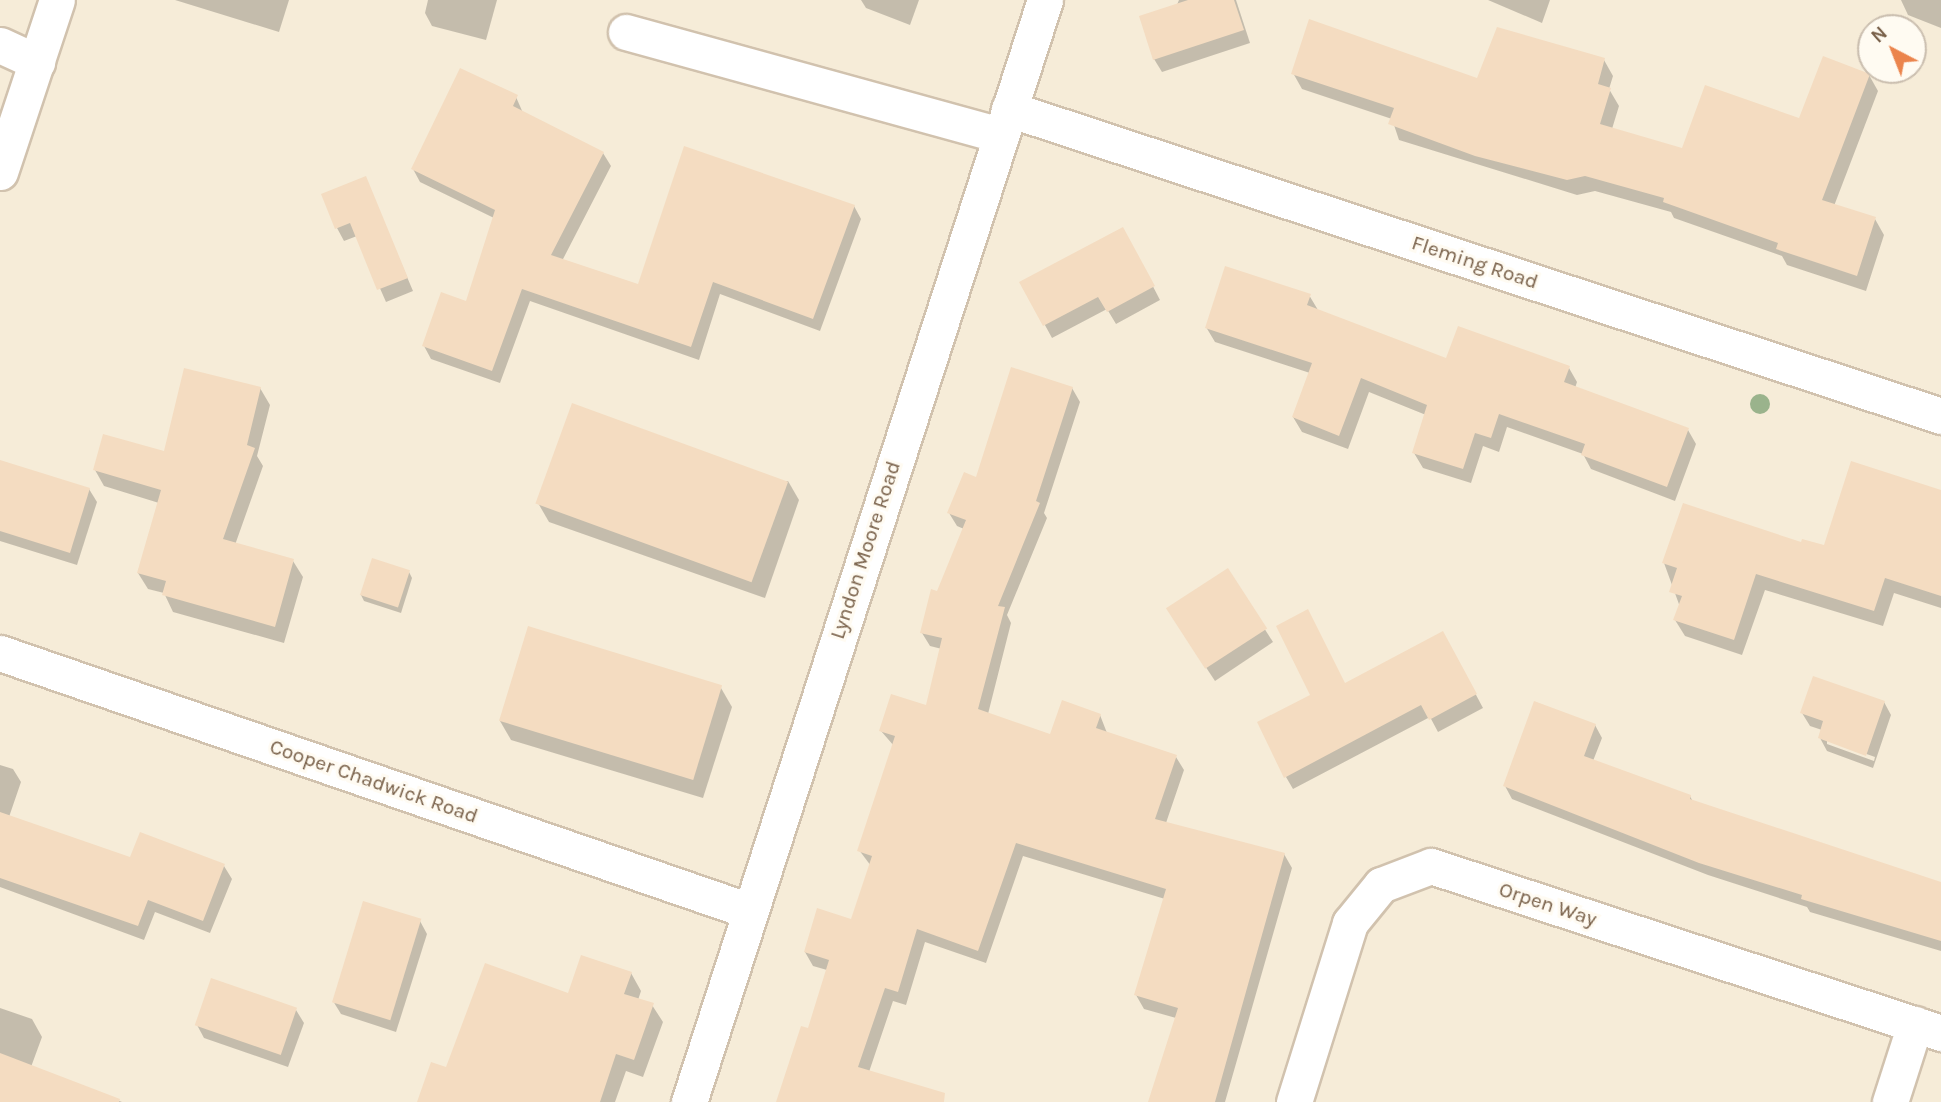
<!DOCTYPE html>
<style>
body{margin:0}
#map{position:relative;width:1941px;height:1102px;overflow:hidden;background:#fdf8ea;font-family:Karla,sans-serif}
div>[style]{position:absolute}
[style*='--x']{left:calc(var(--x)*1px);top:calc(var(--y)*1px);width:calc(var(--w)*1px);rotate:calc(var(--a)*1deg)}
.residential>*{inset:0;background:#f6ecd8}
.shadow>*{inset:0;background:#0003}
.building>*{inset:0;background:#f4dcc1;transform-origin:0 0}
.roads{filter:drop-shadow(2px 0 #d1c2ae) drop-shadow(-2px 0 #d1c2ae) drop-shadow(0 2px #d1c2ae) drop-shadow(0 -2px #d1c2ae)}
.minor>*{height:35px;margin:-17.5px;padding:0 17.5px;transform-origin:17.5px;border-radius:17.5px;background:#fff}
.trees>*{width:20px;height:20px;margin:-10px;border-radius:50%;background:#9ab38c}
span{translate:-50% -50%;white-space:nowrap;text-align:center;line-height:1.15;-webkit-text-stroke:6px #fffbf2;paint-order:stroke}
.street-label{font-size:21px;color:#7a624b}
.north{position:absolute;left:1857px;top:14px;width:70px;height:70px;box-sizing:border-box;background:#fffbf2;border:2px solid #cabeaf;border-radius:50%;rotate:318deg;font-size:19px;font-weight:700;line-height:28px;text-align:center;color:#7a624b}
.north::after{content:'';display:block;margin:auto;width:24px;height:32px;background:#eb844c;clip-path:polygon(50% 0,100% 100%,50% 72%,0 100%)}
</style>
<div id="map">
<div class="residential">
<div style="clip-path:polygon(evenodd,0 0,1941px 0,1941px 1102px,0 1102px,0 0,1871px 28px,1913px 28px,1913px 70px,1871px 70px,1871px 28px)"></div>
</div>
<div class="shadow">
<div style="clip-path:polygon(175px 0,289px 0,279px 32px)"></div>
<div style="clip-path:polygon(428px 0,497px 0,486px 40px,432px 26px,425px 13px)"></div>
<div style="clip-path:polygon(861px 0,919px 0,910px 25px,866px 8px)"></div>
<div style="clip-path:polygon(1179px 0,1236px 0,1250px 43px,1162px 72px,1154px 59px)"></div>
<div style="clip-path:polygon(1488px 0,1550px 0,1542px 23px)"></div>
<div style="clip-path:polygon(1901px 0,1941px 0,1941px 28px,1908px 15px)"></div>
<div style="clip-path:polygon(1604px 60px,1613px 76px,1609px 89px,1619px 106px,1612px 129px,1683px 150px,1800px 120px,1869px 75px,1878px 91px,1834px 206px,1875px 219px,1884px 235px,1866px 291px,1787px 265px,1782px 256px,1674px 218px,1671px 212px,1595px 191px,1577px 195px,1399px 140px,1392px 119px,1302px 89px,1293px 73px,1478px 81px)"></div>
<div style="clip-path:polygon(516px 97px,523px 113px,603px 153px,611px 166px,562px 261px,639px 286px,854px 206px,861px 219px,820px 331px,720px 294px,699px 360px,530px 301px,500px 383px,431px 359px,424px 346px,467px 303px,494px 218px,420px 182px,413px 169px)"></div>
<div style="clip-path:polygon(365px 178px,413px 291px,386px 302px,357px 236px,344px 241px,337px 228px)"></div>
<div style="clip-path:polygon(1130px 242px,1160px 300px,1116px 324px,1107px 309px,1052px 338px,1022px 283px)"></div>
<div style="clip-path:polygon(1309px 295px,1318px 310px,1447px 360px,1569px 368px,1577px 382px,1575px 388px,1688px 430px,1696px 444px,1675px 501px,1591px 469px,1583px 454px,1507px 427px,1499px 452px,1483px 446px,1471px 483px,1423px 468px,1414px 453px,1426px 415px,1369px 392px,1348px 449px,1302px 432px,1293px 417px,1310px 373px,1215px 342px,1206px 327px)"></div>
<div style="clip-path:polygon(260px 388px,270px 405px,257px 456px,263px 466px,235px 545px,293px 561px,303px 577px,284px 643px,173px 612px,164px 593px,148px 589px,138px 573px,159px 503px,104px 486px,95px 470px,165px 454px)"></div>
<div style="clip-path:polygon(1072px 388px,1080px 402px,1044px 513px,1047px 518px,1007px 615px,1011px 623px,988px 714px,1051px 737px,1100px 715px,1107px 733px,1176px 757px,1184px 770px,1166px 823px,1284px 854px,1292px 868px,1225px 1102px,1150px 1102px,1176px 1018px,1144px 1009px,1136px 995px,1165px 899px,1023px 856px,986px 963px,925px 942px,906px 1005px,893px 1001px,869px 1072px,942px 1102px,778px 1102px,809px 1030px,827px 970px,813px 966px,805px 952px,852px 921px,871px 866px,859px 850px,894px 746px,881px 731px,927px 707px,942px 649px,930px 646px,922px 633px,964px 529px,957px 526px,949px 513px,977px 479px)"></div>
<div style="clip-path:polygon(0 462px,89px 489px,97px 502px,77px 565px,0 541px)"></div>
<div style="clip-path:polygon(788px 481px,799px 500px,765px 598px,549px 522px,538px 503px)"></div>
<div style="clip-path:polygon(1941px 516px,1941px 608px,1894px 593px,1883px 626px,1765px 590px,1742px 655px,1685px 636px,1675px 620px,1680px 607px,1664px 563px,1802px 545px,1825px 547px)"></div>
<div style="clip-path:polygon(1227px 570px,1273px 642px,1215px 681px,1176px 622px)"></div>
<div style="clip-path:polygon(409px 572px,412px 578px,401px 613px,364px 601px,361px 595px)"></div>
<div style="clip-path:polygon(1450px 646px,1483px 708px,1438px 732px,1430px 717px,1293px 789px,1286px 777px,1312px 696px)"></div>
<div style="clip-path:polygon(721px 688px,732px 707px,703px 798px,511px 740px,500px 721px)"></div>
<div style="clip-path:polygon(evenodd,1884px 702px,1891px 715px,1873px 768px,1827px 751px,1820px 738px,1822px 730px,1810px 726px,1802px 713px,1884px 702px,1827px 740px,1875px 757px,1874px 761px,1827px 744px,1827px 740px)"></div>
<div style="clip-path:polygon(1595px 725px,1602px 738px,1593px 761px,1690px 796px,1693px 802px,1941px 884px,1941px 951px,1810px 912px,1807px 907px,1708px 875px,1512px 799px,1505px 786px)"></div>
<div style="clip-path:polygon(0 765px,13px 769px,21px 782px,9px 817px,131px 859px,224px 866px,232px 879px,210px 933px,155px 912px,144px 940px,0 887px)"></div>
<div style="clip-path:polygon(420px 921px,427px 934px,396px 1032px,341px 1014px,333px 1001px)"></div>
<div style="clip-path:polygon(631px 973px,641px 991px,638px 1000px,652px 1005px,663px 1022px,643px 1077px,626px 1071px,615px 1102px,419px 1102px,447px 1070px,569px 996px)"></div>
<div style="clip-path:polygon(0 1008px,32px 1019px,42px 1037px,31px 1067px,122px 1102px,0 1102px)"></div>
<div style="clip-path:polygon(296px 1010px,304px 1023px,288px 1067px,204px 1038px,197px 1025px)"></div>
</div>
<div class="building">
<div style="clip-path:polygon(1188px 0,1234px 0,1244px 30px,1153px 60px,1139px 16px)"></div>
<div style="clip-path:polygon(1309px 19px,1477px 78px,1497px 27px,1605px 58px,1598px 84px,1611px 88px,1600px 124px,1682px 148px,1705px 85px,1799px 118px,1823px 56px,1870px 74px,1822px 200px,1876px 217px,1857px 276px,1776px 249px,1778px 243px,1663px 202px,1664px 198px,1585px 176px,1567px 180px,1475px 156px,1388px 124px,1394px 108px,1291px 74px)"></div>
<div style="clip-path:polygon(460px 68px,518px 95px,513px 106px,604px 152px,551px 255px,638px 284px,684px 146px,855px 205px,813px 319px,713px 282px,691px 347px,522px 289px,492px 371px,422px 346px,441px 292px,466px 301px,495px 210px,411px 169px)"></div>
<div style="clip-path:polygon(366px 176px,408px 278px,377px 290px,350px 223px,335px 229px,321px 194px)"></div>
<div style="clip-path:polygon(1123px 227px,1155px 286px,1107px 312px,1098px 297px,1043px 326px,1019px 282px)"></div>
<div style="clip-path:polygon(1225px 266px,1311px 294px,1307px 305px,1446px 358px,1458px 326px,1570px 366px,1564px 382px,1689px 428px,1667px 487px,1581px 455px,1585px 444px,1499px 414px,1491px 438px,1475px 433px,1463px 469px,1412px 453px,1427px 405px,1361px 378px,1339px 436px,1292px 417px,1312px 363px,1205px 328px)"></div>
<div style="clip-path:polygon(1011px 367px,1073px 387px,1036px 501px,1040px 503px,998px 606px,1005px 607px,978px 709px,1050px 734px,1062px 700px,1101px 714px,1096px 728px,1177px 755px,1155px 819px,1285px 853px,1215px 1102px,1148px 1102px,1178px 1008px,1134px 995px,1166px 889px,1016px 843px,978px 951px,917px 929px,898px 992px,885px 988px,858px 1067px,945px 1093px,944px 1102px,776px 1102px,801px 1026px,808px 1028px,829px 960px,804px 952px,817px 908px,851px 919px,872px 856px,857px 851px,895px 736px,879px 731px,891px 694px,926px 705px,942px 638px,920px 633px,931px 589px,937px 591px,966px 520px,947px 513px,964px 472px,976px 477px)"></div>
<div style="clip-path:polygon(184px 368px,261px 387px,247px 445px,255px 448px,223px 539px,294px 559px,275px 627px,162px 595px,166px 581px,137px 573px,161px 490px,93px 470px,103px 434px,164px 451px)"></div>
<div style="left:572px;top:403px;width:230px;height:107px;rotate:20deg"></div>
<div style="clip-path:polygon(0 460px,90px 488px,70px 553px,0 531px)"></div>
<div style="clip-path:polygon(1851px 461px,1941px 490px,1941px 596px,1885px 578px,1874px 611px,1756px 574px,1734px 640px,1673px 620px,1682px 596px,1669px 592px,1677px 568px,1662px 563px,1683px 503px,1801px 542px,1802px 539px,1824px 545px)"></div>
<div style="left:372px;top:558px;width:40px;height:39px;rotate:18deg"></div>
<div style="left:1228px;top:568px;width:72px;height:74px;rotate:57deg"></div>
<div style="clip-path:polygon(1308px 609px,1345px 683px,1443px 631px,1477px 694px,1429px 720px,1421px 705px,1284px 778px,1257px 722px,1310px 695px,1276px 626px)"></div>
<div style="left:528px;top:626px;width:203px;height:99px;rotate:17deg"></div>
<div style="clip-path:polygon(1813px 676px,1885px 701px,1866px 756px,1818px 738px,1823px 721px,1800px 713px)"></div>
<div style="clip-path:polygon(1534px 701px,1596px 724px,1584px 756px,1691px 795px,1690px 799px,1941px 882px,1941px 941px,1801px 899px,1802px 895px,1699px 863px,1503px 786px)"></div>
<div style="clip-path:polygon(0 812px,130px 857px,140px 832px,225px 864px,203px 921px,148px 900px,138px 926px,0 878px)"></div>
<div style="left:363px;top:901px;width:61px;height:106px;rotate:17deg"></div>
<div style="clip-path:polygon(581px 955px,632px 972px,624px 994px,654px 1003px,634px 1060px,616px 1054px,600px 1102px,417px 1102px,431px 1062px,446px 1067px,485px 963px,568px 993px)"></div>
<div style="left:211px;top:978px;width:91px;height:50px;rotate:19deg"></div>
<div style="clip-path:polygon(0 1053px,120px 1099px,119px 1102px,0 1102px)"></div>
</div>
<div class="roads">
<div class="minor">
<div style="--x:626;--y:32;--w:389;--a:15.4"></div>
<div style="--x:0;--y:45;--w:41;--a:24.7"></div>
<div style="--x:1009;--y:109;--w:981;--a:18.23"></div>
<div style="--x:0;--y:172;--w:181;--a:-71.7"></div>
<div style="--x:0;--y:653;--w:790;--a:18.99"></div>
<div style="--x:689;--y:1102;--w:1158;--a:-72.1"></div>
<div style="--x:1294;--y:1102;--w:188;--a:-72.6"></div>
<div style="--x:1350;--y:923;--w:49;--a:-50.8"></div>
<div style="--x:1381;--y:885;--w:53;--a:-20.8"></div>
<div style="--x:1431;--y:866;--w:537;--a:18.13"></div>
<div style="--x:1890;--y:1102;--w:82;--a:-72.2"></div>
</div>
</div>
<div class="trees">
<div style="left:1760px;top:404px"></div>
</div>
<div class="street-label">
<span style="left:1475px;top:262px;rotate:18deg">Fleming Road</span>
<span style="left:865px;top:550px;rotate:-72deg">Lyndon Moore Road</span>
<span style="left:374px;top:781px;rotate:19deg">Cooper Chadwick Road</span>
<span style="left:1548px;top:904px;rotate:18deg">Orpen Way</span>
</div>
<div class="north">N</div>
</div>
